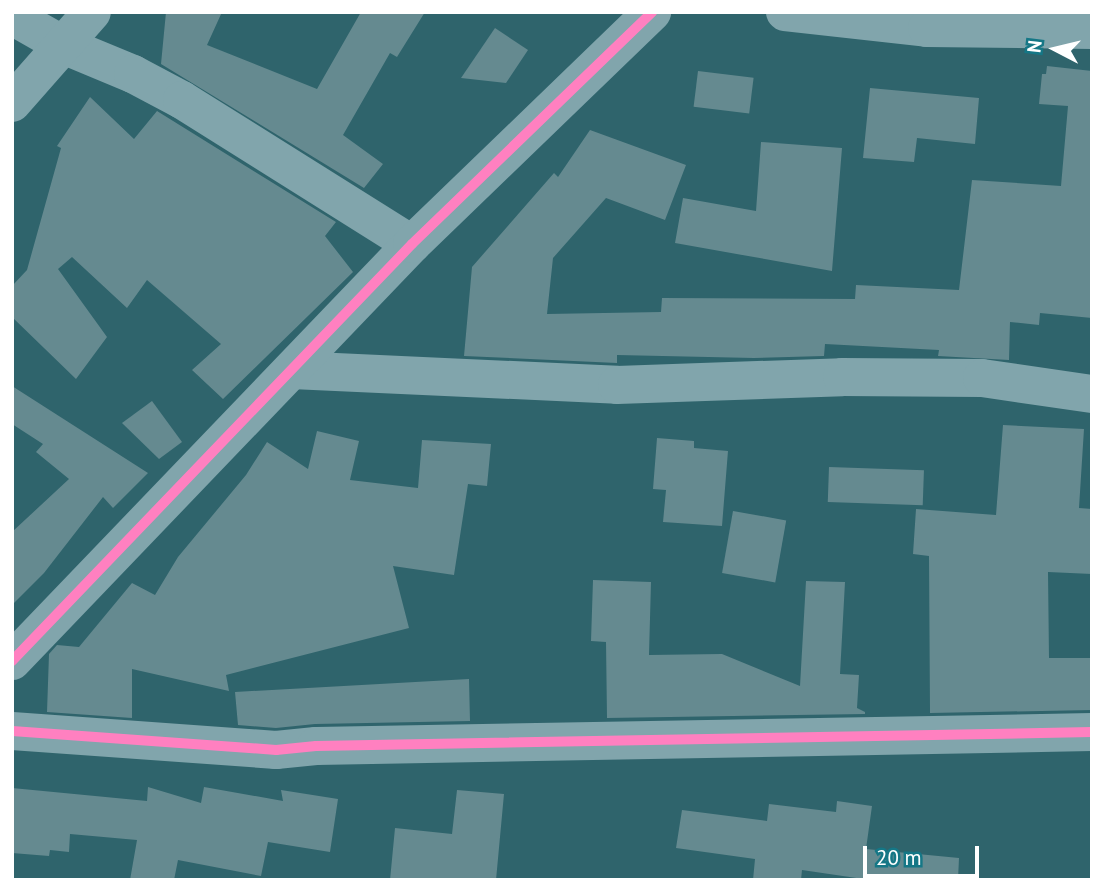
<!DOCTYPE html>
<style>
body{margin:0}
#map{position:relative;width:1104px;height:892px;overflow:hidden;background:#2f646c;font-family:"PT Sans",sans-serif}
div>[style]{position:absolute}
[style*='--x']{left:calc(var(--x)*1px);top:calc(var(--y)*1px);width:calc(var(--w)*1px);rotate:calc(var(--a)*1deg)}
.building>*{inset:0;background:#658a90;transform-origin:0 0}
.minor>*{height:38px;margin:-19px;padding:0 19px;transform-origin:19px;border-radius:19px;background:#81a5ac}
.cycleway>*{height:10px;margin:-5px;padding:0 5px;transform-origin:5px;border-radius:5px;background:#ff80c0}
span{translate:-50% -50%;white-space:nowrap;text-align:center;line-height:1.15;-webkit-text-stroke:7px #157786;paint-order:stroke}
.frame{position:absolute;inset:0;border:14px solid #fff;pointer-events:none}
.north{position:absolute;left:1020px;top:14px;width:70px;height:70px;-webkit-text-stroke:5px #157786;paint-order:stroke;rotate:277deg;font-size:19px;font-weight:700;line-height:28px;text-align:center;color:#fff}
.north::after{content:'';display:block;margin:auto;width:24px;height:32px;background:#fff;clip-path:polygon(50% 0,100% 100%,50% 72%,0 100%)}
.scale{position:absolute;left:863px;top:846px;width:116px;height:32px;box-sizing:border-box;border:4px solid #fff;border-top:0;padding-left:9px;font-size:21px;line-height:24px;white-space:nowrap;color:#fff;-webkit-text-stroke:5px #157786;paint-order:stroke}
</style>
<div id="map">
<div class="building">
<div style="clip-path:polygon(166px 12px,222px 12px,207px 45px,317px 89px,361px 12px,425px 12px,397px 57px,390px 53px,343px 135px,383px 164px,364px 188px,161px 64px)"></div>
<div style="clip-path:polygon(495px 28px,528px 50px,506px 83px,461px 78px)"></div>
<div style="clip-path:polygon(1047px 66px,1092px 71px,1092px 318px,1040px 313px,1039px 325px,1010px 322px,1009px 360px,938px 356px,939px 350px,825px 344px,824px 356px,754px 358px,617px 355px,617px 363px,464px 356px,472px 267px,554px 173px,558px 177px,590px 130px,686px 165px,665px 220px,606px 198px,553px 258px,547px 314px,661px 312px,662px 298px,855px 299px,856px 285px,959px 290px,972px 180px,1061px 186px,1068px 106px,1039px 104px,1042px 74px,1046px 74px)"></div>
<div style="left:698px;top:71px;width:56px;height:36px;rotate:7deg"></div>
<div style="clip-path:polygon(870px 88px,979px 98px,975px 144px,917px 138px,914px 162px,863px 158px)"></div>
<div style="clip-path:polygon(90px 97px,134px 139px,157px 111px,336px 222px,325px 236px,353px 272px,223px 399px,192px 370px,221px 344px,147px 280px,127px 308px,72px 257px,58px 269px,107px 337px,76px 379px,12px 317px,12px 286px,27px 270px,61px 148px,57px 146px)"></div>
<div style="clip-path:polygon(761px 142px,842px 148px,832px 271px,675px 243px,683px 198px,756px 211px)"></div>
<div style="clip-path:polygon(12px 386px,148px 473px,113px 508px,103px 497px,44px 573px,12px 605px,12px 532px,69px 479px,36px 452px,43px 444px,12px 424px)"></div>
<div style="clip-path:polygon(152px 401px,182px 442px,159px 459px,122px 423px)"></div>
<div style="clip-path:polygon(1003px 425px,1084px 429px,1079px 508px,1092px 509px,1092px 574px,1048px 572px,1049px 658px,1092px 658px,1092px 710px,930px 713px,929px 556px,913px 554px,916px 509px,996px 515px)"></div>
<div style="clip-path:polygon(317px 431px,359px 441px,350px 480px,418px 488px,422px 440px,491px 444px,487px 486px,468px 484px,454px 575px,393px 566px,409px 628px,226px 675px,229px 691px,132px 669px,132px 718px,47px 712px,49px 654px,57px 645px,79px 647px,132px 583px,155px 595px,178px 557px,246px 475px,267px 442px,308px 469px)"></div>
<div style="clip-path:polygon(657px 438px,694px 441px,694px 448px,728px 451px,722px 526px,663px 522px,666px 490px,653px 489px)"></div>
<div style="left:829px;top:467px;width:95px;height:35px;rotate:2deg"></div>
<div style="left:733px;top:511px;width:54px;height:63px;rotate:10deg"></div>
<div style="clip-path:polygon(593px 580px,651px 582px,649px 655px,722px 654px,800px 686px,806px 581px,845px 582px,840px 674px,859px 675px,857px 708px,865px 712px,865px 714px,607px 718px,606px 642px,591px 641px)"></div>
<div style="clip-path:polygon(469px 679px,470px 721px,315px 724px,276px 728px,238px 725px,235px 692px)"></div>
<div style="clip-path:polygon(148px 787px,201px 803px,204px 787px,283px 801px,281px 790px,338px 799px,330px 852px,268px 842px,261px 876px,178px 860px,174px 880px,130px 880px,137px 840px,70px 834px,69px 852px,50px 850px,49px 856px,12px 853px,12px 788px,147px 801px)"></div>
<div style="clip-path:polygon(457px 790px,504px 794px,496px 880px,390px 880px,395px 828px,452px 834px)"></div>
<div style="clip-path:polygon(837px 801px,872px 806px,866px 849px,959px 858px,958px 880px,870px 880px,802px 870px,801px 880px,753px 880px,755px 859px,676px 848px,682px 810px,767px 821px,769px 804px,836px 812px)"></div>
</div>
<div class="minor">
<div style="--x:785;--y:12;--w:143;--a:6.4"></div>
<div style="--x:927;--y:28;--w:165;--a:0.7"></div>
<div style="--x:12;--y:16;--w:59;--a:29.6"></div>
<div style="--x:63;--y:45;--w:76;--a:22.5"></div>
<div style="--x:133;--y:74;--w:55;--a:28"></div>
<div style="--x:182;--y:100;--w:271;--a:32.1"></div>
<div style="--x:12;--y:103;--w:121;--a:-48.7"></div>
<div style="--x:292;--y:370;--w:325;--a:2.6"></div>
<div style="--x:617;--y:385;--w:225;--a:-2"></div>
<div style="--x:842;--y:377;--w:140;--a:0.4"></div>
<div style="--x:982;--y:378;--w:111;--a:8.3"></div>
<div style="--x:12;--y:661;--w:578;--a:-46.19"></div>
<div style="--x:412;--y:244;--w:334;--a:-44"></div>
<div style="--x:12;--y:731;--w:265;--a:4.1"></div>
<div style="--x:276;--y:750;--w:40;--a:-5.7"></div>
<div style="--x:316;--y:746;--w:776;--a:-1.03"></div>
</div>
<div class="cycleway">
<div style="--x:12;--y:661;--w:578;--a:-46.19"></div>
<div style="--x:412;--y:244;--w:334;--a:-44"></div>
<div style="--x:12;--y:731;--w:265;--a:4.1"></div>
<div style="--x:276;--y:750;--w:40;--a:-5.7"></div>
<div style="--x:316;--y:746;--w:776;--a:-1.03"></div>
</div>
<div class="frame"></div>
<div class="north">N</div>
<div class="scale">20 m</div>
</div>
